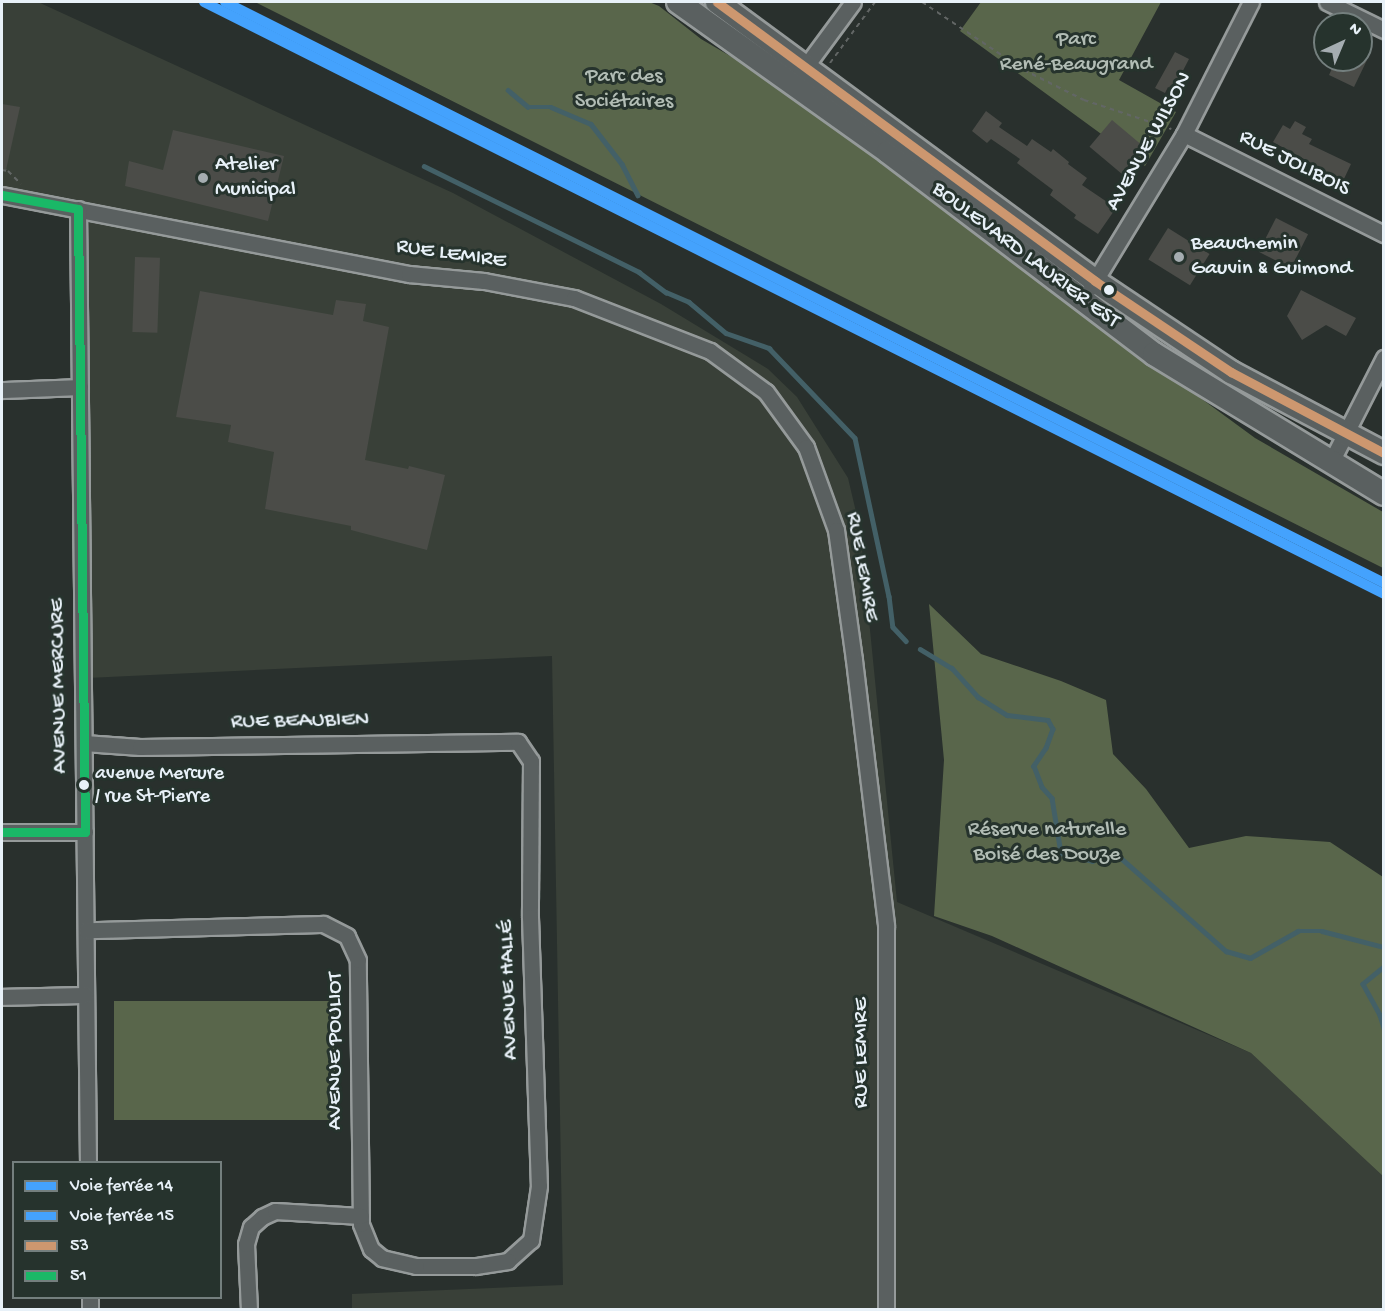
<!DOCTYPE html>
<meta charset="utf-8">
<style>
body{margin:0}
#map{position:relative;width:1385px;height:1311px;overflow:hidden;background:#29302d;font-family:"Gochi Hand",sans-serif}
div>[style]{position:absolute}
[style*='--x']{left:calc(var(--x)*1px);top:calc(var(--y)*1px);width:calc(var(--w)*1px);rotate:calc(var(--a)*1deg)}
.built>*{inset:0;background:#394038}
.green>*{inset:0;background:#59664b;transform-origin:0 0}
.stream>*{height:4.5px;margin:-2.25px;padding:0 2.25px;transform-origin:2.25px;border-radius:2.25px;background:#436067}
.building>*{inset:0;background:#4b4c48;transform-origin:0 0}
.path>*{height:2px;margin-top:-1px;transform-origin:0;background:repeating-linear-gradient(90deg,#626665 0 4.5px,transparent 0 9px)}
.roads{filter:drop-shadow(2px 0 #959a9a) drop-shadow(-2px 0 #959a9a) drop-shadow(0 2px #959a9a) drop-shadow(0 -2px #959a9a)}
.minor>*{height:15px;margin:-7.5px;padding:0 7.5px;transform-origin:7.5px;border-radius:7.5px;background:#5a6060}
.primary>*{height:22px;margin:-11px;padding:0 11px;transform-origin:11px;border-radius:11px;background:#5a6060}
.bus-1>*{height:9px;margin:-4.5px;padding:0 4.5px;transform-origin:4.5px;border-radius:4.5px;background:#cd976f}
.bus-2>*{height:9px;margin:-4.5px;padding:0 4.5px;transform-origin:4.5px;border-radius:4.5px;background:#1ab867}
.rail-1>*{height:10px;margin:-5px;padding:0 5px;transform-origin:5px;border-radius:5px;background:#44a2fd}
.rail-2>*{height:10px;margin:-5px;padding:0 5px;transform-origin:5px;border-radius:5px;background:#44a2fd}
.dots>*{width:16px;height:16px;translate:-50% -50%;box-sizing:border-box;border:3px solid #26332d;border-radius:50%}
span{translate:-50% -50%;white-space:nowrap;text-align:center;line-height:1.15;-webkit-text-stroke:6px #26332d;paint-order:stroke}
.bus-label{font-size:20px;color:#e8f1f8}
.left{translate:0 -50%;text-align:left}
.park-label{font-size:22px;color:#b2bdb5}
.street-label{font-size:22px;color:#e8f1f8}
.poi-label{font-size:22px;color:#e8f1f8}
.frame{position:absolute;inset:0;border:3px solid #e8f1f8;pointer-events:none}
.legend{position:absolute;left:12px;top:1161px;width:210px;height:138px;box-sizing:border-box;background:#26332d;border:2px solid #747f7e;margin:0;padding:8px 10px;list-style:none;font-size:18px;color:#e8f1f8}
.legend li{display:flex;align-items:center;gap:12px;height:30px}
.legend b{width:30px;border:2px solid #747f7e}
.north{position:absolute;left:1313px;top:12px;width:60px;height:60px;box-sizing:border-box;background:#26332d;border:2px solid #747f7e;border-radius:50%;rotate:44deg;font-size:16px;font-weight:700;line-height:24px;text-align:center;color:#e8f1f8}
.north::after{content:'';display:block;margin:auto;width:21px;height:27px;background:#a5adb1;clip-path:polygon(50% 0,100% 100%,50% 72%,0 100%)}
</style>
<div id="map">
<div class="built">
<div style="clip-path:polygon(2px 2px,38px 2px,453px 193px,661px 304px,768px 369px,797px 397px,848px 478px,860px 529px,897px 902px,1251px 1053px,1383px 1173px,1383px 1309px,352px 1309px,352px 1294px,563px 1285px,552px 656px,87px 678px,82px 215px,2px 199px)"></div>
</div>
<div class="green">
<div style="clip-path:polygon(255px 2px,649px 2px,659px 6px,701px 39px,797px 95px,944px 203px,974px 232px,1255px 438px,1383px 512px,1383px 568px)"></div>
<div style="clip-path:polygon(981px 2px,1161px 2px,1119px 80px,1176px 112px,1145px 166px,960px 31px)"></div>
<div style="clip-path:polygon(929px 604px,981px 654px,1061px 681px,1106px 700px,1113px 754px,1146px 789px,1189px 848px,1246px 836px,1330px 842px,1383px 877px,1383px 1176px,1251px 1053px,992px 936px,934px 916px,944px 760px)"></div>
<div style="left:335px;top:1001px;width:119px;height:221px;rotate:90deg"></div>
</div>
<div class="stream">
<div style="--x:508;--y:90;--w:26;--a:40"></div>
<div style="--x:528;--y:107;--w:23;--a:0"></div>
<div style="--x:551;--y:107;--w:43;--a:23"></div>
<div style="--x:591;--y:124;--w:51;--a:52.2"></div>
<div style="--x:622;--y:164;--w:35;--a:63"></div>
<div style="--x:424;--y:166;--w:240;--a:26.2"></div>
<div style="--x:639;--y:272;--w:34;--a:37"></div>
<div style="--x:666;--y:292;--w:25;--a:23"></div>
<div style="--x:689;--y:302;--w:48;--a:40"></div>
<div style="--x:726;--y:333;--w:46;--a:19.2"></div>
<div style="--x:769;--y:348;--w:124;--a:46.3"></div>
<div style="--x:855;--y:438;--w:162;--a:77.9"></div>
<div style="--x:889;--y:596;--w:31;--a:83"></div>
<div style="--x:893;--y:627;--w:19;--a:47"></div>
<div style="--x:920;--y:649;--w:37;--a:31"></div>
<div style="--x:952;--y:668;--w:39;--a:48"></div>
<div style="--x:978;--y:697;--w:34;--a:32"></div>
<div style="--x:1007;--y:715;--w:41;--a:7"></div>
<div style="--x:1048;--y:720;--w:10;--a:61"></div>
<div style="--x:1053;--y:729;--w:20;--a:110"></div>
<div style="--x:1046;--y:748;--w:22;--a:124"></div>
<div style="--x:1034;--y:766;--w:22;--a:69"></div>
<div style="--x:1042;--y:787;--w:15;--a:48"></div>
<div style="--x:1052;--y:798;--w:56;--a:80.7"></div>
<div style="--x:1061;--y:853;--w:32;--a:14"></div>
<div style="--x:1092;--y:861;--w:23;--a:-25"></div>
<div style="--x:1113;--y:851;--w:151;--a:41.5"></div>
<div style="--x:1226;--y:951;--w:25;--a:16"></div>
<div style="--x:1250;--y:958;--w:55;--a:-29.4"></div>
<div style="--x:1298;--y:931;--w:24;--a:0"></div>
<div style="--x:1322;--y:931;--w:64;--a:14.5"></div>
<div style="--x:1384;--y:967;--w:27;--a:141"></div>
<div style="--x:1363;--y:984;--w:35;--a:61"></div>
<div style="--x:1380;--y:1015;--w:14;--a:73"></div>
</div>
<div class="building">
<div style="clip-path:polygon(1175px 52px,1189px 59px,1173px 90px,1168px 87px,1165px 93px,1155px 88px)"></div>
<div style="clip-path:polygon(1336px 60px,1367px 60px,1354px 87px,1329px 75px)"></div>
<div style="clip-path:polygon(2px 104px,20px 107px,6px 170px,2px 169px)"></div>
<div style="clip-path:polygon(986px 111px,1002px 123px,999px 127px,1027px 146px,1032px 139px,1051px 152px,1053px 149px,1069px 162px,1068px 164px,1087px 178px,1082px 185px,1116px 208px,1098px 234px,1074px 218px,1076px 215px,1050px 195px,1053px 190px,1017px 163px,1020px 159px,991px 139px,987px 143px,972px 131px)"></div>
<div style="left:1112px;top:120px;width:42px;height:35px;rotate:40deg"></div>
<div style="clip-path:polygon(1295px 121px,1306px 127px,1302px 134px,1312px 139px,1309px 144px,1351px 164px,1343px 181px,1313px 168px,1315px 165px,1273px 142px,1283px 125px,1290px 129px)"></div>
<div style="clip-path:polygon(173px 130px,284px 156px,268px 221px,125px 186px,129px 161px,163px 170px)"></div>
<div style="left:1276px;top:218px;width:36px;height:38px;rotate:27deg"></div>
<div style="left:1168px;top:228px;width:49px;height:37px;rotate:32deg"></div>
<div style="left:135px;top:257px;width:25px;height:75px;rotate:2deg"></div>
<div style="clip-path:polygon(1301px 290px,1356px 318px,1346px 336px,1326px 325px,1302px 340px,1287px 316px)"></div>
<div style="clip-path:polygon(200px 291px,333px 315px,336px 300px,366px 304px,363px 321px,389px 327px,365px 460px,408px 469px,409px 466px,445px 475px,427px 550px,351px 530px,351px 526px,265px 509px,274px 452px,228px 442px,231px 425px,176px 417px)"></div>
</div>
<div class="path">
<div style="--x:922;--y:2;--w:123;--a:33.7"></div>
<div style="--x:1024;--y:70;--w:67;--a:26.6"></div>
<div style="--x:1084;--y:100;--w:92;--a:18.4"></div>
<div style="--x:830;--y:63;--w:76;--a:-53.6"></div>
<div style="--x:2;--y:170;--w:6;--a:9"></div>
<div style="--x:8;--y:171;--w:18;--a:45"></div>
</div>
<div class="roads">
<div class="minor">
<div style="--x:1327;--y:2;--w:64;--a:26.2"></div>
<div style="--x:800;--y:74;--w:89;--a:-53.6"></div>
<div style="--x:1184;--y:134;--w:224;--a:26.6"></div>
<div style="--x:2;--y:195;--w:415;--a:11"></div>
<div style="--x:409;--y:274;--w:75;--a:5.3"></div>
<div style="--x:484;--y:281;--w:92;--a:10.7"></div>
<div style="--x:574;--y:298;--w:146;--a:21.3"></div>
<div style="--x:710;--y:351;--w:69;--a:36.2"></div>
<div style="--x:766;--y:392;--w:68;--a:54"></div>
<div style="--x:806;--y:447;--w:88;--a:70.1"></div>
<div style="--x:836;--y:530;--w:131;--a:82.1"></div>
<div style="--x:854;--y:660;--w:267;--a:83.1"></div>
<div style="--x:886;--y:925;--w:385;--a:90"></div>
<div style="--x:78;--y:209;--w:953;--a:89.4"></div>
<div style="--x:1091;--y:287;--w:179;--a:-58.7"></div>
<div style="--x:1184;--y:134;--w:148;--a:-63.1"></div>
<div style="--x:2;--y:390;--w:78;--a:-2.2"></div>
<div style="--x:1331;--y:462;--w:117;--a:-63"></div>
<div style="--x:84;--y:743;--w:56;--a:4.1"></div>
<div style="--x:140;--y:747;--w:378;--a:-0.8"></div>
<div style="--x:518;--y:742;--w:23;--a:56"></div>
<div style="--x:531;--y:761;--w:156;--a:90.4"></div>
<div style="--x:530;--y:917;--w:269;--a:88.1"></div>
<div style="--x:539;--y:1186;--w:55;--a:98.4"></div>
<div style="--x:531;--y:1240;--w:31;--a:138"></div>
<div style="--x:508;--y:1261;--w:33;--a:171"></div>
<div style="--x:475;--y:1266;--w:59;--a:180"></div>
<div style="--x:416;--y:1266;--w:35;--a:-167"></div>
<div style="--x:382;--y:1258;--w:14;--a:-141"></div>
<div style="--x:371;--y:1249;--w:27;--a:-112"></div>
<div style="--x:361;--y:1224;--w:264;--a:-90.7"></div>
<div style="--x:358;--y:960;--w:26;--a:-115"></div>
<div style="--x:347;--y:936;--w:27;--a:-153"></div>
<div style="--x:323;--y:924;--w:237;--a:178.5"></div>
<div style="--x:2;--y:832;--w:83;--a:0"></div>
<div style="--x:2;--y:997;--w:84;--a:-1.4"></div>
<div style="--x:90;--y:1298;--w:12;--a:90"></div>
<div style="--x:249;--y:1310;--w:66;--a:-92.6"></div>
<div style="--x:246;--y:1244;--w:18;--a:-74"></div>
<div style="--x:251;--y:1227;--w:15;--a:-42"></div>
<div style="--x:262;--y:1217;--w:14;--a:-25"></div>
<div style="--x:275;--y:1211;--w:86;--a:3.3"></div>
</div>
<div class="primary">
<div style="--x:678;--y:2;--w:258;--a:35.5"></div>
<div style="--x:888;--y:152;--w:334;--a:37.2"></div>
<div style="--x:1154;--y:354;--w:269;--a:31.3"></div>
<div style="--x:717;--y:2;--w:470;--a:36.4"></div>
<div style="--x:1095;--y:281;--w:164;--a:33.8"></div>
<div style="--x:1231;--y:372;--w:173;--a:27.9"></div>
</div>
</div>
<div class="bus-1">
<div style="--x:717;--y:2;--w:470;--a:36.4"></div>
<div style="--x:1095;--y:281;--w:164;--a:33.8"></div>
<div style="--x:1231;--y:372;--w:173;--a:27.9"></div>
</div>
<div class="bus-2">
<div style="--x:2;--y:195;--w:77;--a:10.4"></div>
<div style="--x:78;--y:209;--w:623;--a:89.36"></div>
<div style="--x:85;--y:832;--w:83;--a:180"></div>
</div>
<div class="rail-1">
<div style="--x:204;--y:2;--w:1320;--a:26.64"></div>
</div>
<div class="rail-2">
<div style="--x:225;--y:2;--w:1296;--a:26.62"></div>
</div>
<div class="dots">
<div style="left:203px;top:178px;background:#a5adb1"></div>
<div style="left:1179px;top:257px;background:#a5adb1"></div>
<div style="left:1109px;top:290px;background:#e8f1f8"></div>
<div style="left:84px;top:785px;background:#e8f1f8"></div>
</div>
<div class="bus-label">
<span class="left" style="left:95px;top:786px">avenue Mercure<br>/ rue St-Pierre</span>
</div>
<div class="park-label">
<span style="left:1076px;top:53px">Parc<br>René-Beaugrand</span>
<span style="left:624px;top:90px">Parc des<br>Sociétaires</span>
<span style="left:1047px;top:843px">Réserve naturelle<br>Boisé des Douze</span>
</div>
<div class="street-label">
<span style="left:1150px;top:142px;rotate:-61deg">AVENUE WILSON</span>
<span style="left:1294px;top:164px;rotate:27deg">RUE JOLIBOIS</span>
<span style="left:451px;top:255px;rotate:8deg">RUE LEMIRE</span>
<span style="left:1025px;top:256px;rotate:37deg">BOULEVARD LAURIER EST</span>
<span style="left:861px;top:567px;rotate:80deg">RUE LEMIRE</span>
<span style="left:60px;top:686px;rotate:-91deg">AVENUE MERCURE</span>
<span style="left:300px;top:722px;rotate:-1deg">RUE BEAUBIEN</span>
<span style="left:510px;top:990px;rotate:-92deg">AVENUE HALLÉ</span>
<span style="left:337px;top:1051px;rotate:-90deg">AVENUE POULIOT</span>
<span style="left:863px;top:1053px;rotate:-90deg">RUE LEMIRE</span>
</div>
<div class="poi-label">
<span class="left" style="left:215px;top:178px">Atelier<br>Municipal</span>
<span class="left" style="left:1191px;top:257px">Beauchemin<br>Gauvin &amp; Guimond</span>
</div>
<div class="frame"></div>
<ul class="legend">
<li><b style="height:8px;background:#44a2fd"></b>Voie ferrée 14</li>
<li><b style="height:8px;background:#44a2fd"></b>Voie ferrée 15</li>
<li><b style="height:8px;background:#cd976f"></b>53</li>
<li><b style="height:8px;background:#1ab867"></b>51</li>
</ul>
<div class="north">N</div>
</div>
